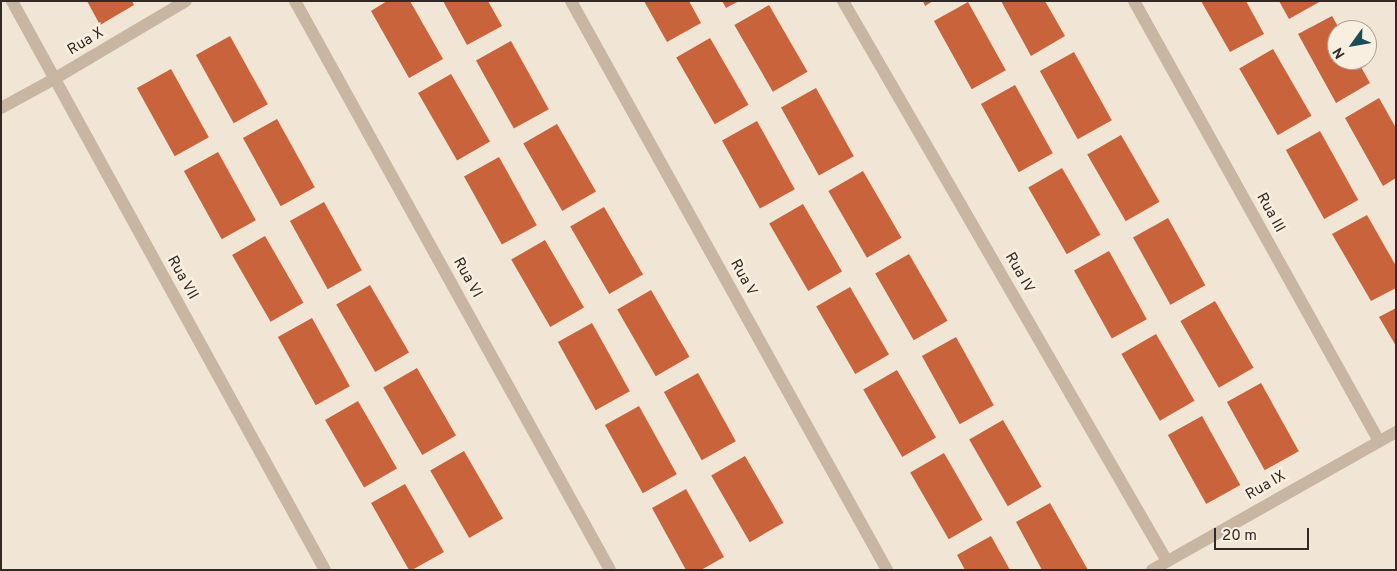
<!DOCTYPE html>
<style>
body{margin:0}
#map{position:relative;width:1397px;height:571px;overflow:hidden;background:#f1e5d5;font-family:Overpass,sans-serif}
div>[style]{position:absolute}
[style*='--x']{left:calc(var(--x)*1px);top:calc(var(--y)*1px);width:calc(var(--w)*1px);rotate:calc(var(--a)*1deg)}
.building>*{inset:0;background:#c8633c;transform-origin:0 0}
.street>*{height:12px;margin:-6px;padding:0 6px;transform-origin:6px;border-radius:6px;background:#c8b5a2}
span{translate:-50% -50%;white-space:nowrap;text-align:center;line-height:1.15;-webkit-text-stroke:5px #f9efe1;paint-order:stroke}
.street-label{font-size:15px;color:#332924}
.frame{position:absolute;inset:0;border:2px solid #332924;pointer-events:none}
.north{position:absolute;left:1327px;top:20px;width:50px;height:50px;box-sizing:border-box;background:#f9efe1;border:1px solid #aaa095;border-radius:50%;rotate:238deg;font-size:14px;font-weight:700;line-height:20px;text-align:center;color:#332924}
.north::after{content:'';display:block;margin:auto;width:18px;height:22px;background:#1a4e54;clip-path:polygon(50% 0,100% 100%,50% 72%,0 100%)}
.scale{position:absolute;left:1214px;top:528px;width:95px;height:22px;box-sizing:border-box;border:2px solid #332924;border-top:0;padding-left:6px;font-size:15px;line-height:18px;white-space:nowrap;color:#332924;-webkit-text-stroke:4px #f9efe1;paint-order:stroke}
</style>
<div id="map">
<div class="building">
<div style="clip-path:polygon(87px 1px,132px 1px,134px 5px,100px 25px)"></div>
<div style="clip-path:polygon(387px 1px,410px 1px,443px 59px,409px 78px,371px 11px)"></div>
<div style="clip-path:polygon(443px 1px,488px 1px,502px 26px,467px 45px)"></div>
<div style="clip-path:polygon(644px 1px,689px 1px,701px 23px,667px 42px)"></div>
<div style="clip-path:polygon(722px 1px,739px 1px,726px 8px)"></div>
<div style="clip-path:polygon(923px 1px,933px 1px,925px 6px)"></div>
<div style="clip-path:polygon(1001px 1px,1045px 1px,1065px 36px,1031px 56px)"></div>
<div style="clip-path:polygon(1201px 1px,1246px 1px,1264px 34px,1230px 52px)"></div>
<div style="clip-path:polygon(1279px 1px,1321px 1px,1289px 19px)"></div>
<div style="left:968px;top:2px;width:78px;height:39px;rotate:61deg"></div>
<div style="left:769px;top:5px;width:77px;height:40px;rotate:60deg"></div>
<div style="clip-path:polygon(1332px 16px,1340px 30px,1337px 30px,1337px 60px,1357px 60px,1370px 83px,1336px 103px,1298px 34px)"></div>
<div style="left:230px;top:36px;width:78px;height:39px;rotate:61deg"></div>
<div style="left:710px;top:38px;width:77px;height:39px;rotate:60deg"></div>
<div style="left:511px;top:41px;width:78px;height:40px;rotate:61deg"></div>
<div style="left:1273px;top:49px;width:77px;height:39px;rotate:60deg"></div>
<div style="left:1074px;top:52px;width:78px;height:39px;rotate:61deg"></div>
<div style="left:171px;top:69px;width:78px;height:39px;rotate:61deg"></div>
<div style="left:451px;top:74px;width:78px;height:38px;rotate:60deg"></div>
<div style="left:1015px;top:85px;width:78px;height:39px;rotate:61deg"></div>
<div style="left:816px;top:88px;width:78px;height:40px;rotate:61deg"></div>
<div style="clip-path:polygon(1379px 98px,1396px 128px,1396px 178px,1383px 186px,1345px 118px)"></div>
<div style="left:277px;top:119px;width:78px;height:39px;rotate:61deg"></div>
<div style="left:757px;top:121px;width:78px;height:40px;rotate:61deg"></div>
<div style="left:557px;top:124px;width:78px;height:39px;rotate:60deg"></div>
<div style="left:1320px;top:131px;width:79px;height:39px;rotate:61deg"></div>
<div style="left:1121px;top:135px;width:77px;height:39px;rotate:60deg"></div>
<div style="left:218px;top:152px;width:78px;height:39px;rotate:61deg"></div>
<div style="left:499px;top:157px;width:78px;height:40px;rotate:61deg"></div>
<div style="left:1062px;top:168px;width:77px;height:39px;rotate:60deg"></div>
<div style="left:863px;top:171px;width:77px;height:40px;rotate:60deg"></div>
<div style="left:324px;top:202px;width:78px;height:39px;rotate:61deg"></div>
<div style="left:803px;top:204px;width:78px;height:39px;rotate:60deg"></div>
<div style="left:604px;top:207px;width:78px;height:39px;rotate:60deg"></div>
<div style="clip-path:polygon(1367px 215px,1396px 266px,1396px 288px,1371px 301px,1332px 234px)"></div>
<div style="left:1168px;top:218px;width:77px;height:40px;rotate:61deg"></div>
<div style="left:265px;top:236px;width:77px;height:38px;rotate:60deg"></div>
<div style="left:545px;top:240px;width:78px;height:39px;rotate:60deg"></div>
<div style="left:1109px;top:251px;width:78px;height:40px;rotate:61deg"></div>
<div style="left:909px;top:254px;width:77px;height:39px;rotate:60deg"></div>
<div style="left:370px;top:285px;width:78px;height:39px;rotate:60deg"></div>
<div style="left:850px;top:287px;width:78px;height:39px;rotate:60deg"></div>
<div style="left:651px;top:290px;width:77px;height:39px;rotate:60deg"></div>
<div style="left:1215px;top:301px;width:77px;height:40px;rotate:60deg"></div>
<div style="clip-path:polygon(1396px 308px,1396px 346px,1379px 317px)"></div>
<div style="left:312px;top:318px;width:78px;height:39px;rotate:61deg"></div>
<div style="left:592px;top:323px;width:78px;height:39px;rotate:61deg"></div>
<div style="left:1156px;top:334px;width:77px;height:40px;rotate:60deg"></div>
<div style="left:956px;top:337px;width:78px;height:39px;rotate:61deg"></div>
<div style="left:417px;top:368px;width:78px;height:39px;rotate:60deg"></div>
<div style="left:897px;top:370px;width:78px;height:39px;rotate:60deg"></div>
<div style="left:698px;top:373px;width:78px;height:39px;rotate:61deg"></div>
<div style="left:1261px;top:383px;width:78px;height:39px;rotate:61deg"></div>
<div style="left:358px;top:401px;width:78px;height:38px;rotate:60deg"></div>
<div style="left:639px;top:406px;width:78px;height:39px;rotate:61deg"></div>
<div style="left:1202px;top:416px;width:79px;height:39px;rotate:61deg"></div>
<div style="left:1003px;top:420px;width:77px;height:39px;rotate:60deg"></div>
<div style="left:464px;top:451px;width:78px;height:39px;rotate:60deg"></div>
<div style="left:944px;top:453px;width:77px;height:39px;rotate:60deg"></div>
<div style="left:745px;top:456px;width:77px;height:39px;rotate:60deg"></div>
<div style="clip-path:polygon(405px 484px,444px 552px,412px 570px,409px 570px,371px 503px)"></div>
<div style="clip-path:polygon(686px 489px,724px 557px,701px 570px,686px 570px,652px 508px)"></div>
<div style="clip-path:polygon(1050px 503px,1088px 570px,1042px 570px,1016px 522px)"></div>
<div style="clip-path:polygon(991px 536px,1010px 570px,965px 570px,957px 555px)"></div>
</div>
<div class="street">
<div style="--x:12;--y:1;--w:649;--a:61.19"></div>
<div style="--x:295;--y:1;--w:650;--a:61.03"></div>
<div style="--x:571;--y:1;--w:651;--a:60.95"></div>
<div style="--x:843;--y:1;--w:647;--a:59.95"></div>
<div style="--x:1134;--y:1;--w:504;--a:60.89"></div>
<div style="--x:1;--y:108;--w:60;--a:-28.7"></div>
<div style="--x:54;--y:79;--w:153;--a:-30.6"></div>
<div style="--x:1152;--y:570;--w:280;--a:-29.5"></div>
</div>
<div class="street-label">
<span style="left:86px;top:42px;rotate:-31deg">Rua X</span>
<span style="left:1270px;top:213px;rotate:61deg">Rua III</span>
<span style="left:1019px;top:273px;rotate:60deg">Rua IV</span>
<span style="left:182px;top:278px;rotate:61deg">Rua VII</span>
<span style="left:467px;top:278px;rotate:61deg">Rua VI</span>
<span style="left:743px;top:278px;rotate:61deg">Rua V</span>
<span style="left:1266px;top:486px;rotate:-30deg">Rua IX</span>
</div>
<div class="frame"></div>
<div class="north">N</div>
<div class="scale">20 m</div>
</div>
